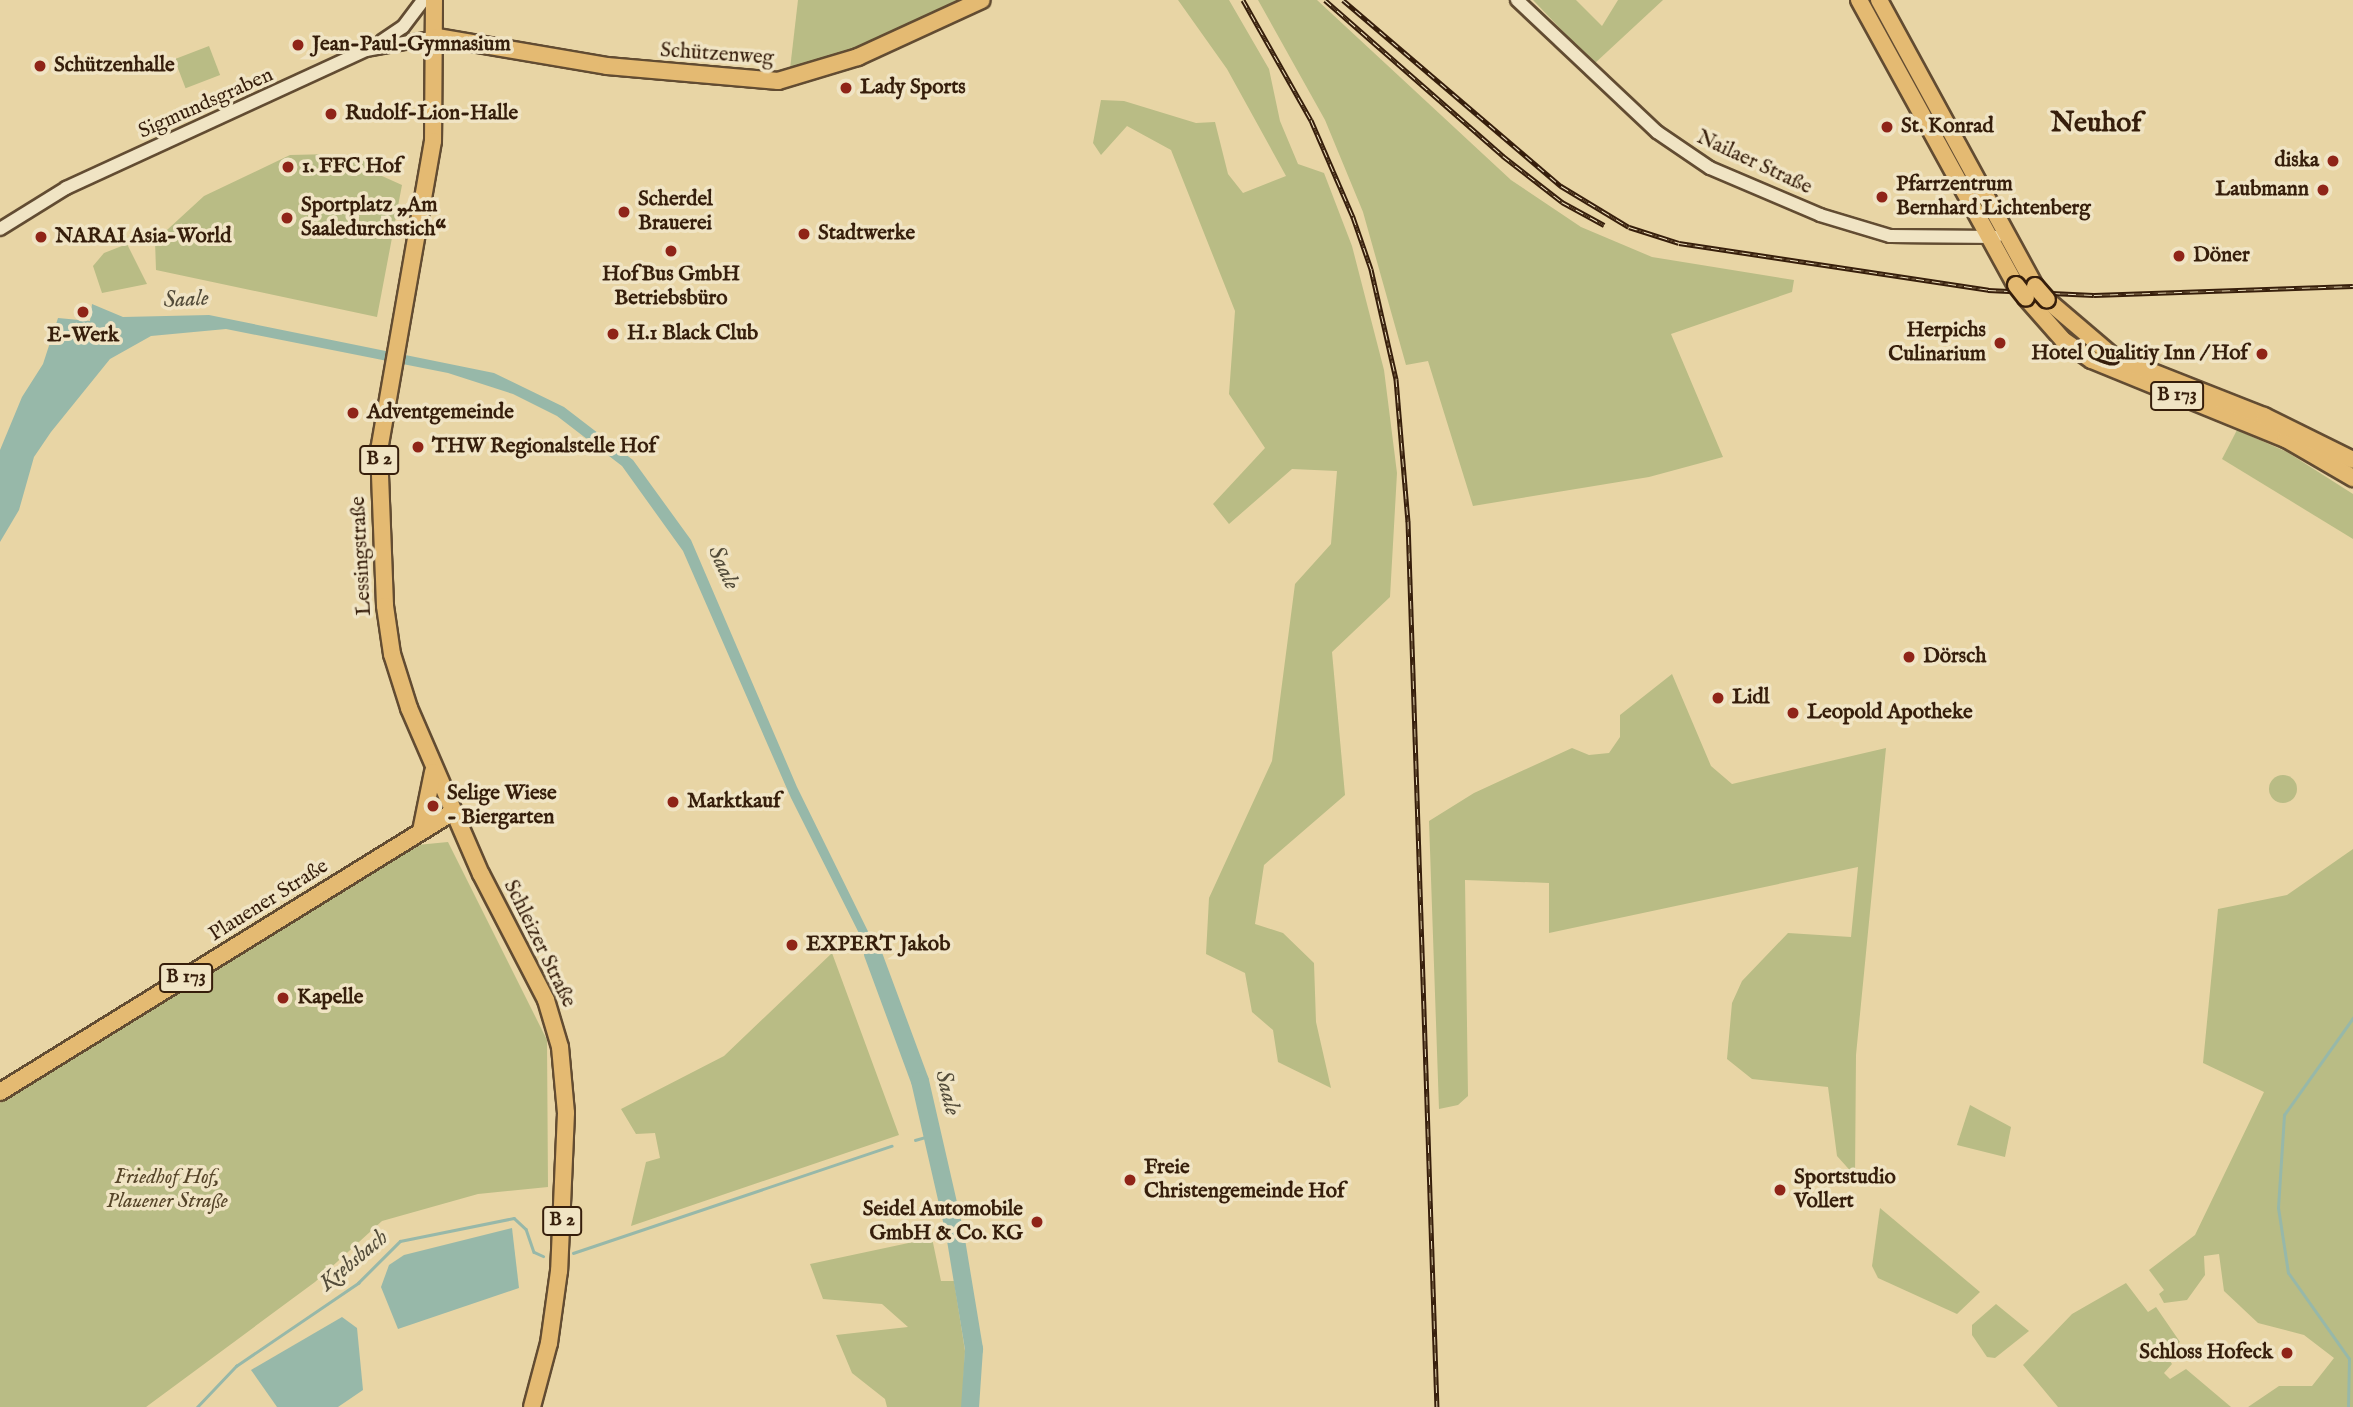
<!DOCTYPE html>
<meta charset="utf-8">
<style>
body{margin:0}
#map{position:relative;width:2353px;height:1407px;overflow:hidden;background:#e8d5a5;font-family:"IM FELL English",serif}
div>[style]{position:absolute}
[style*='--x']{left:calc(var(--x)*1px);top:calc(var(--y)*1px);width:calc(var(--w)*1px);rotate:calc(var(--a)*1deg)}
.green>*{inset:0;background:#b9bc85;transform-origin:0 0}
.round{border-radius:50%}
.water>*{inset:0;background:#97b8a9}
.stream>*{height:2.5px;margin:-1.25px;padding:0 1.25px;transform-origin:1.25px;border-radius:1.25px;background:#97b8a9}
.river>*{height:18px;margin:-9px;padding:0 9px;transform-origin:9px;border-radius:9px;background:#97b8a9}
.roads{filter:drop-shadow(2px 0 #624c32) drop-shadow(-2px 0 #624c32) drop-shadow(0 2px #624c32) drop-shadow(0 -2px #624c32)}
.minor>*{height:12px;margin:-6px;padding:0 6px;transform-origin:6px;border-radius:6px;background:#f0e4c4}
.major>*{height:16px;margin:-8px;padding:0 8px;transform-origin:8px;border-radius:8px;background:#e4ba72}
.rail>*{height:5px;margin-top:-2.5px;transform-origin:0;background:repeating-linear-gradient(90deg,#f0e4c4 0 8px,#361e0b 0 16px);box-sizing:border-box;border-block:2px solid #361e0b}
.bridges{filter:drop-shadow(2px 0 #361e0b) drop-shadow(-2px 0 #361e0b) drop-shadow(0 2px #361e0b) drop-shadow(0 -2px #361e0b)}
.major-bridge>*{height:16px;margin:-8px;padding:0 8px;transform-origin:8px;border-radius:8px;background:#e4ba72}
.dots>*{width:19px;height:19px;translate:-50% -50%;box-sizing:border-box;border:4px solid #f0e4c4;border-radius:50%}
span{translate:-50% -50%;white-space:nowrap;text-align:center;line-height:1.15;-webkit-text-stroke:7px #f0e4c4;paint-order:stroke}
.shield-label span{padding:2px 5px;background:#f0e4c4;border:2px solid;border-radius:5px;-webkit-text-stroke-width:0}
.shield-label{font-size:19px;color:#361e0b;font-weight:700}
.poi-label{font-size:21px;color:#361e0b;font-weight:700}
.left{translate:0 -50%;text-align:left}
.right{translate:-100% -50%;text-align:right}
.street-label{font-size:21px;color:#361e0b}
.park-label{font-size:21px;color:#57462a;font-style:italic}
.water-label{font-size:23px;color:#534c3a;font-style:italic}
.district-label{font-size:28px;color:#361e0b;font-weight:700}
</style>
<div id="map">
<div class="green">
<div style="clip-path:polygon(798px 0,964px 0,822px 64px,790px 69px)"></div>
<div style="clip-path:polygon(1178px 0,1229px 0,1269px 69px,1280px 121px,1298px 164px,1324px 173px,1352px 246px,1384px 370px,1397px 473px,1390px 597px,1332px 652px,1345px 795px,1264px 865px,1255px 924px,1283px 933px,1314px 963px,1316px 1022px,1331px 1088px,1278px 1062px,1273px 1030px,1252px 1012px,1245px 973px,1206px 954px,1209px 898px,1272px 761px,1295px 584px,1331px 544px,1337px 471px,1292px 469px,1229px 524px,1213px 504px,1265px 448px,1229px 394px,1235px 311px,1171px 150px,1127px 126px,1101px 155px,1093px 143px,1101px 100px,1124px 101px,1196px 123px,1215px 122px,1228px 174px,1243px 193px,1286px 176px,1227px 69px)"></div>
<div style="clip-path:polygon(1258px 0,1317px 0,1511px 180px,1581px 227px,1652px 257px,1794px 280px,1792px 292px,1671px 334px,1723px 457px,1649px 477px,1473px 506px,1428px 361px,1406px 365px,1363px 212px,1325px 120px)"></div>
<div style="clip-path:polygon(1533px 0,1576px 0,1602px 26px,1618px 0,1663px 0,1594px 64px)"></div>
<div style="left:209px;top:46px;width:31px;height:37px;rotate:69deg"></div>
<div style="clip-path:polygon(332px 154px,366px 159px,373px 172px,402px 185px,377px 317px,156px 270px,155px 241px,204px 196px,290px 155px)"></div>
<div style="clip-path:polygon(127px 244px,147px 284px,102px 293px,93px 266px,104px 253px)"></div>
<div style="clip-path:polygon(2237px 430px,2287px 452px,2353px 494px,2353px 539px,2222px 459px)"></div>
<div style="clip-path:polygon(1672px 674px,1711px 766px,1732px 784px,1886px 748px,1856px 1055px,1855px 1176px,1837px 1156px,1828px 1087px,1752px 1079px,1727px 1059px,1732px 1003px,1742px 981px,1788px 933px,1851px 937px,1858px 867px,1549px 933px,1549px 883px,1465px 880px,1468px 1096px,1458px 1105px,1439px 1109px,1429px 821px,1474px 793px,1572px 748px,1589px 755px,1609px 753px,1620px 737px,1620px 715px)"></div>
<div class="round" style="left:2269px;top:775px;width:28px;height:28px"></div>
<div style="clip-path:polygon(448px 842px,547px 1040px,548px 1187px,478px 1194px,382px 1221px,315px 1282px,146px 1407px,0 1407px,0 1103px,417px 845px)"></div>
<div style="clip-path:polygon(2353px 849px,2353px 1407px,2248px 1407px,2279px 1386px,2312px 1386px,2334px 1358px,2304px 1335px,2258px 1323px,2224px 1291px,2219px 1254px,2204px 1256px,2205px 1275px,2187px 1300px,2164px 1303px,2159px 1294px,2164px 1290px,2149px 1270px,2195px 1235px,2264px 1092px,2203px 1063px,2218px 909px,2287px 895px)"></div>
<div style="clip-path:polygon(832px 953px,899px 1135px,631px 1226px,646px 1162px,660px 1158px,655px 1133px,636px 1134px,621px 1109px,724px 1056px)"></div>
<div style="clip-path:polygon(1970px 1105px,2011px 1127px,2005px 1157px,1957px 1145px)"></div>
<div style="clip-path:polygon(1880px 1208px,1980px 1292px,1957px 1314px,1878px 1278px,1872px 1266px)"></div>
<div style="clip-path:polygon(932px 1238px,941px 1281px,954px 1281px,965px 1351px,962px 1407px,887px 1407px,885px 1399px,852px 1373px,836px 1335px,908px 1327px,882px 1304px,823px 1299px,810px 1264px)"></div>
<div style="clip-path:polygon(2126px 1283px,2148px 1312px,2156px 1307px,2180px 1342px,2165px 1353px,2172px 1364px,2164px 1373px,2170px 1379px,2186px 1369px,2231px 1407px,2058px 1407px,2023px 1365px,2072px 1314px)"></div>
<div style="clip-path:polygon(1996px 1304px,2029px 1331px,1995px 1358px,1987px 1357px,1972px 1335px,1972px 1325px)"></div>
</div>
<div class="water">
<div style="clip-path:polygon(92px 304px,123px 317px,209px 315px,494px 373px,564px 407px,633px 460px,691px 540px,797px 787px,888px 972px,880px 975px,791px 798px,683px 551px,622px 466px,557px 416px,513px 394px,448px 373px,226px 329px,151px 336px,110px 359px,51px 432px,34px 457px,19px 510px,0 542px,0 450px,22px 397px,43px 364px,58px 318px,90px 321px)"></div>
<div style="clip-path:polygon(512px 1228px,519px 1288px,398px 1329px,381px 1287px,389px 1265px,404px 1255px)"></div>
<div style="clip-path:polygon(342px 1317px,357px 1328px,363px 1390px,338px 1407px,277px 1407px,251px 1370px)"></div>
</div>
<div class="stream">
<div style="--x:915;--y:1140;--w:19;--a:-16"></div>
<div style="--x:573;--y:1253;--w:336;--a:-18.6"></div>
<div style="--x:197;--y:1407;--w:57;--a:-46.4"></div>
<div style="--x:236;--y:1366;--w:148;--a:-34.2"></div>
<div style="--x:358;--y:1283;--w:59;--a:-45"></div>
<div style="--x:400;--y:1241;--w:116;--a:-11.4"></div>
<div style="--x:514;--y:1218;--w:16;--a:43"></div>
<div style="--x:526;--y:1229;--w:24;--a:71"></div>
<div style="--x:534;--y:1252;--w:10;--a:24"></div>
<div style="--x:2348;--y:1407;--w:48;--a:-88.8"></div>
<div style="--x:2349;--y:1359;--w:105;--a:-125.3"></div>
<div style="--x:2288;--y:1273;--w:66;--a:-98.7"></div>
<div style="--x:2278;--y:1208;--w:93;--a:-86.3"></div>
<div style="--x:2284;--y:1115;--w:119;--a:-54.6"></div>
</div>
<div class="river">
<div style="--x:873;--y:954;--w:135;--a:69.7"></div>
<div style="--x:920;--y:1081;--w:157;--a:77.1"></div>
<div style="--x:955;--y:1234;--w:117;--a:80.6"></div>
<div style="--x:974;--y:1349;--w:58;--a:93.9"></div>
</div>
<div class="roads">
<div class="minor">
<div style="--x:1517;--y:0;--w:192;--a:43.3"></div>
<div style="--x:1657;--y:132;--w:64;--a:34.2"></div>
<div style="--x:1710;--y:168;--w:120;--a:23.1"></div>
<div style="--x:1820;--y:215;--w:73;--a:16.7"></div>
<div style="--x:1890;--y:236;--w:106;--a:0.5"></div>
<div style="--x:382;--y:41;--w:25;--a:-34"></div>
<div style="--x:403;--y:27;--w:34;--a:-53"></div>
<div style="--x:0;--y:229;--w:78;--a:-31.8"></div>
<div style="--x:66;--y:188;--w:330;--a:-24.7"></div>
<div style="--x:366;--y:50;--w:72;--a:-10.4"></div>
</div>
<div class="major">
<div style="--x:434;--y:0;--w:141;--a:90.4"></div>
<div style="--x:433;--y:141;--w:313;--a:99.9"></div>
<div style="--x:379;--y:449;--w:157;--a:87.8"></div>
<div style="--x:385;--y:606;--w:49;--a:81.7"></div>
<div style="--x:392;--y:654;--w:57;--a:72.5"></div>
<div style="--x:409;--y:708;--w:181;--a:66.6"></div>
<div style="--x:481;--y:874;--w:142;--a:62.7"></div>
<div style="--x:546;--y:1000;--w:49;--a:73.4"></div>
<div style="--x:560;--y:1047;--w:66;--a:84.8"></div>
<div style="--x:566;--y:1113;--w:158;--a:92.5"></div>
<div style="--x:559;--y:1271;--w:73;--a:97.9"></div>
<div style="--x:549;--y:1343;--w:66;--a:104.9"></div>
<div style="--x:1859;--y:0;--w:325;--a:61.2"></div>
<div style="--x:1879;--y:0;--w:326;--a:61.4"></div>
<div style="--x:437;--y:37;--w:172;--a:9.7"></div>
<div style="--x:607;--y:66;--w:172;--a:5"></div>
<div style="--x:778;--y:81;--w:84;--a:-16.7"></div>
<div style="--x:858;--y:57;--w:136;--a:-24.7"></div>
<div style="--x:2026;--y:298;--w:56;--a:48.6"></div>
<div style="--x:2063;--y:340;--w:35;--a:35"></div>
<div style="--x:2092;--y:360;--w:209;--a:22.2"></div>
<div style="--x:2286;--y:439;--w:78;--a:30.2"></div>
<div style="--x:2047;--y:300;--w:88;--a:40.4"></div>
<div style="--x:2114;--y:357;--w:161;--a:21.5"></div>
<div style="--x:2264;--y:416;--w:99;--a:26.3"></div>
<div style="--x:421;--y:831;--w:60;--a:-78.5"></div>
<div style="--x:0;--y:1092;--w:533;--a:-31.72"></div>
</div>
</div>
<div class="rail">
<div style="--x:1243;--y:0;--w:138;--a:60.5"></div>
<div style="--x:1311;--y:120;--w:106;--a:66.6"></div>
<div style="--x:1353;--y:217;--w:55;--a:70.9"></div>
<div style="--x:1371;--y:269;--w:113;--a:77.2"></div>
<div style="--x:1396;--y:379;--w:143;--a:85.2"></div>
<div style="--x:1408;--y:521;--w:886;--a:88.13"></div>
<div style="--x:1325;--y:0;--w:237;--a:41.2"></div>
<div style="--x:1503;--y:156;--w:75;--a:37.9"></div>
<div style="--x:1562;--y:202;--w:48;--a:28.7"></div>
<div style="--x:1343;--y:0;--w:287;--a:40.5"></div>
<div style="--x:1561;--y:186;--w:79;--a:31.1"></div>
<div style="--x:1629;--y:227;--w:52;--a:17.7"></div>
<div style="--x:1679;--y:243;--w:313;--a:8.6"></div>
<div style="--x:1988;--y:290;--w:106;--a:2.7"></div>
<div style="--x:2094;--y:295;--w:259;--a:-2"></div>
</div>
<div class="bridges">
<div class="major-bridge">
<div style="--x:2016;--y:285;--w:16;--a:52"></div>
<div style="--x:2035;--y:286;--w:18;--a:49"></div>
</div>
</div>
<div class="dots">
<div style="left:298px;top:45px;background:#8f2418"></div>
<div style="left:40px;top:66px;background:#8f2418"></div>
<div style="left:846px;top:88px;background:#8f2418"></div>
<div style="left:331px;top:114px;background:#8f2418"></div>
<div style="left:1887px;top:127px;background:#8f2418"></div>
<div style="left:2333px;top:161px;background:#8f2418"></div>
<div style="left:288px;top:167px;background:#8f2418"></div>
<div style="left:2323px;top:190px;background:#8f2418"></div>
<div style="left:1882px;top:197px;background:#8f2418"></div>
<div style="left:624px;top:212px;background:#8f2418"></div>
<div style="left:287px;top:218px;background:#8f2418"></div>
<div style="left:804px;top:234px;background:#8f2418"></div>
<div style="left:41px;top:237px;background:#8f2418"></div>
<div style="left:671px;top:251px;background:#8f2418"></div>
<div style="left:2179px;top:256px;background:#8f2418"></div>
<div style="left:83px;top:312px;background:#8f2418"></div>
<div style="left:613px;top:334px;background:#8f2418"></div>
<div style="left:2000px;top:343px;background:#8f2418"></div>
<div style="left:2262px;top:354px;background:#8f2418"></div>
<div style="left:353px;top:413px;background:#8f2418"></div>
<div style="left:418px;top:447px;background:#8f2418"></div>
<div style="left:1909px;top:657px;background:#8f2418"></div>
<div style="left:1718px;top:698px;background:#8f2418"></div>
<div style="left:1793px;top:713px;background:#8f2418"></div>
<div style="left:673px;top:802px;background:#8f2418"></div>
<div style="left:433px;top:806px;background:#8f2418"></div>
<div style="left:792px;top:945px;background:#8f2418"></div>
<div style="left:283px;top:998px;background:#8f2418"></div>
<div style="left:1130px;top:1180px;background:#8f2418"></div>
<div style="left:1780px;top:1190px;background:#8f2418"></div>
<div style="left:1037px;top:1222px;background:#8f2418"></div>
<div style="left:2287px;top:1353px;background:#8f2418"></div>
</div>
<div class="shield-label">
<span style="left:2177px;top:396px">B 173</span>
<span style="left:379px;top:460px">B 2</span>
<span style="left:186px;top:978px">B 173</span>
<span style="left:562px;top:1221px">B 2</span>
</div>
<div class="poi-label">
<span class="left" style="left:312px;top:45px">Jean-Paul-Gymnasium</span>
<span class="left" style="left:54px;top:66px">Schützenhalle</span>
<span class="left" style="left:860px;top:88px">Lady Sports</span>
<span class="left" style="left:345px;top:114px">Rudolf-Lion-Halle</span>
<span class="left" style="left:1901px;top:127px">St. Konrad</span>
<span class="right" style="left:2319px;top:161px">diska</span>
<span class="left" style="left:302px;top:167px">1. FFC Hof</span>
<span class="left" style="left:1896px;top:197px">Pfarrzentrum<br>Bernhard Lichtenberg</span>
<span class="right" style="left:2309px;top:190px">Laubmann</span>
<span class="left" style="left:638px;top:212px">Scherdel<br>Brauerei</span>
<span class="left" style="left:301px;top:218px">Sportplatz „Am<br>Saaledurchstich“</span>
<span class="left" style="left:818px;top:234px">Stadtwerke</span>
<span class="left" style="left:55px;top:237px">NARAI Asia-World</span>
<span class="left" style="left:2193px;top:256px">Döner</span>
<span style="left:671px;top:287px">HofBus GmbH<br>Betriebsbüro</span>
<span class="right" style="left:1986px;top:343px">Herpichs<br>Culinarium</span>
<span class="left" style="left:627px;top:334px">H.1 Black Club</span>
<span style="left:83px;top:336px">E-Werk</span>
<span class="right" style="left:2248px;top:354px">Hotel Qualitiy Inn / Hof</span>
<span class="left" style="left:367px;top:413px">Adventgemeinde</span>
<span class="left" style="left:432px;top:447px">THW Regionalstelle Hof</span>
<span class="left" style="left:1923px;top:657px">Dörsch</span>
<span class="left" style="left:1732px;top:698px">Lidl</span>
<span class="left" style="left:1807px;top:713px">Leopold Apotheke</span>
<span class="left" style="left:447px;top:806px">Selige Wiese<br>- Biergarten</span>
<span class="left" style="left:687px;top:802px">Marktkauf</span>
<span class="left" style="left:806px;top:945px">EXPERT Jakob</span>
<span class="left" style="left:297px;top:998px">Kapelle</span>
<span class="left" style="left:1144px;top:1180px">Freie<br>Christengemeinde Hof</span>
<span class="left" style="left:1794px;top:1190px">Sportstudio<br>Vollert</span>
<span class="right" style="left:1023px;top:1222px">Seidel Automobile<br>GmbH &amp; Co. KG</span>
<span class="right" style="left:2273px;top:1353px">Schloss Hofeck</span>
</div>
<div class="street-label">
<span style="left:717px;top:55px;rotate:4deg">Schützenweg</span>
<span style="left:206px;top:104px;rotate:-24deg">Sigmundsgraben</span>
<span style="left:1754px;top:163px;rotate:25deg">Nailaer Straße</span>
<span style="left:362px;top:556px;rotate:-93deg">Lessingstraße</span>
<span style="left:269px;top:901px;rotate:-32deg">Plauener Straße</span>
<span style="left:539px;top:944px;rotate:64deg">Schleizer Straße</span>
</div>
<div class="park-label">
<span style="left:167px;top:1190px">Friedhof Hof,<br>Plauener Straße</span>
</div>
<div class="water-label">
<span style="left:186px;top:300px;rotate:-3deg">Saale</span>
<span style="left:723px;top:568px;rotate:65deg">Saale</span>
<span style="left:947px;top:1093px;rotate:76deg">Saale</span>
<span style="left:354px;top:1261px;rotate:-40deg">Krebsbach</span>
</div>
<div class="district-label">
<span style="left:2096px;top:124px">Neuhof</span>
</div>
</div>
